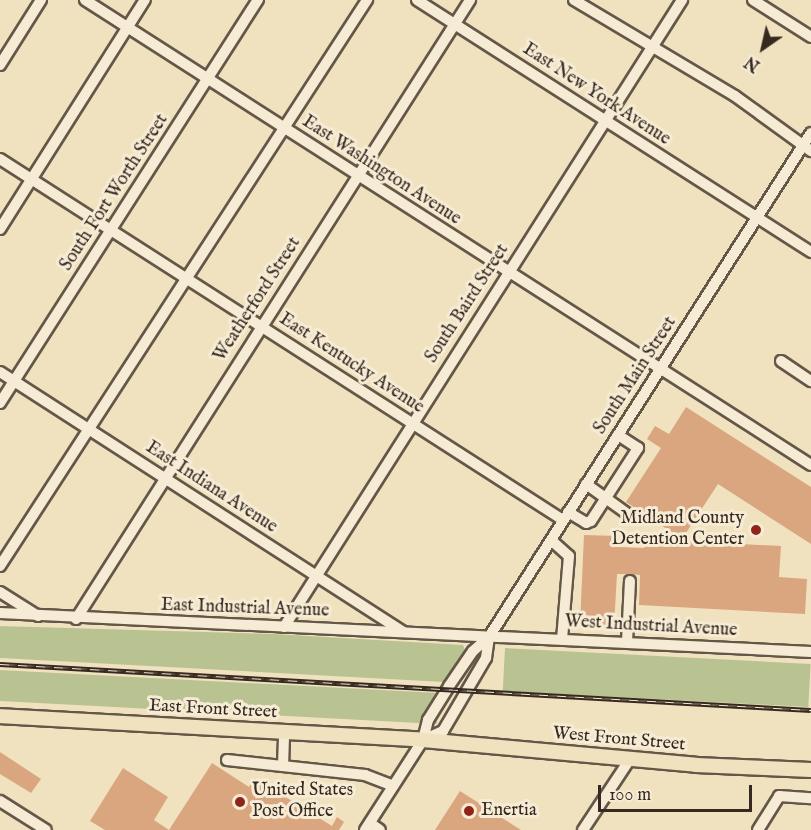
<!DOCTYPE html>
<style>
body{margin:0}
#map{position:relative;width:811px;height:830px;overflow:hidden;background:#f1e2bf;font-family:"IM FELL English",serif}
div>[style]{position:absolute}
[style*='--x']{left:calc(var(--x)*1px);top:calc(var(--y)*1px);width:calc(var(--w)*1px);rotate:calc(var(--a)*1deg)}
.green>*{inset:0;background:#b9c392;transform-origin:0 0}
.building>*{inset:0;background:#d9a67f}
.roads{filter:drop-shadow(2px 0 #655748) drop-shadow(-2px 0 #655748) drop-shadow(0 2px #655748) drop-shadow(0 -2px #655748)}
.minor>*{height:10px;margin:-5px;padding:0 5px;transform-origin:5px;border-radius:5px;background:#f6ecd5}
.major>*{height:14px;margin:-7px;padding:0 7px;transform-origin:7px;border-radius:7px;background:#f1e2bf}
.rail>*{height:5px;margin-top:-2.5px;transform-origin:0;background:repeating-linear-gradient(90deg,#f6ecd5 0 9px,#362920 0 18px);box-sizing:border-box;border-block:2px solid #362920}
.dots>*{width:16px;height:16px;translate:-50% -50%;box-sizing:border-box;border:3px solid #f6ecd5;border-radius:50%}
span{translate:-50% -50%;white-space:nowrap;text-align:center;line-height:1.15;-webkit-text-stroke:6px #f6ecd5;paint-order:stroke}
.street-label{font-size:18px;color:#362920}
.poi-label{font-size:18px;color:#362920}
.right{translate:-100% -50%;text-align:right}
.left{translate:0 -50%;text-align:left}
.north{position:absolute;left:733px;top:18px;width:60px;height:60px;-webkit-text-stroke:4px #f6ecd5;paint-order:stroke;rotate:214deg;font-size:16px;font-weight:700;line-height:24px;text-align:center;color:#362920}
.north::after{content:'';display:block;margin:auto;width:21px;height:27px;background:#362920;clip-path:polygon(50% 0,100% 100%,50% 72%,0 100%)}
.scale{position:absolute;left:598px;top:785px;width:154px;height:27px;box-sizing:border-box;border:3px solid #362920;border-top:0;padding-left:8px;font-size:18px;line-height:21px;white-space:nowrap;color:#362920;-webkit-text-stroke:4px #f6ecd5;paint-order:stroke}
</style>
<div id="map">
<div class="green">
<div style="clip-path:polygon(0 626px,274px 634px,463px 645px,465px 650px,444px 682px,0 658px)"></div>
<div style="left:505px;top:648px;width:306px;height:43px;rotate:3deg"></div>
<div style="left:0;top:670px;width:439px;height:31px;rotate:3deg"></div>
</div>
<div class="building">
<div style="clip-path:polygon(686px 407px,811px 487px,811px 544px,718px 484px,682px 539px,626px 502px,661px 448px,647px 439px,655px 426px,669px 434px)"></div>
<div style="clip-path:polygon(584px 535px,618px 536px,618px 547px,644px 548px,645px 539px,781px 546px,779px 577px,807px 579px,805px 614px,639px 605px,640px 575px,630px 574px,617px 574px,614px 626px,580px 624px)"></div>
<div style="clip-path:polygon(0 752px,41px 779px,31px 793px,0 774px)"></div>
<div style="clip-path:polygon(212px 763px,249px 787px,255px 778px,332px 826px,337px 817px,344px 822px,339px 830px,105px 830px,90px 821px,123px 768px,168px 797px,154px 820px,169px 830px)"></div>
<div style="clip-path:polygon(460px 791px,521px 830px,435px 830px)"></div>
</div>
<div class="roads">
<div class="minor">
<div style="--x:85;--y:0;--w:862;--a:32.64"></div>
<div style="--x:417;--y:0;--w:468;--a:32.6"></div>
<div style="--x:574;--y:0;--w:187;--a:30.8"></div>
<div style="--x:735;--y:96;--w:94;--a:35.9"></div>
<div style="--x:753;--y:0;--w:69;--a:32.5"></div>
<div style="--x:0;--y:65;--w:77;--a:-57.8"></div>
<div style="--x:0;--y:159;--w:669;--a:32.67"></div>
<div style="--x:0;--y:229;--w:271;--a:-57.7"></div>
<div style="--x:781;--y:361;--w:36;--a:34"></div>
<div style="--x:0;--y:372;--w:480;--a:32.8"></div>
<div style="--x:0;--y:403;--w:479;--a:-57.4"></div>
<div style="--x:586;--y:484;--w:57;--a:35.7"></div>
<div style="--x:568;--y:512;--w:21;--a:31"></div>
<div style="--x:586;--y:523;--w:5;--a:-22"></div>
<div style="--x:591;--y:521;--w:87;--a:-57.2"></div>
<div style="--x:638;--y:448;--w:24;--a:-147"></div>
<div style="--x:551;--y:540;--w:24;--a:42"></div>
<div style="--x:569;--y:556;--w:84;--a:94.8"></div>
<div style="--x:0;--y:566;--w:675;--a:-57.04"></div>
<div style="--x:0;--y:592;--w:45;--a:32.3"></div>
<div style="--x:0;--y:613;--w:812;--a:2.75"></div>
<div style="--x:76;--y:619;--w:734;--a:-57.52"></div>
<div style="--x:284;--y:627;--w:743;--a:-57.59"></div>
<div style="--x:627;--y:642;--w:61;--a:-87.2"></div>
<div style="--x:425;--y:739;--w:20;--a:-24"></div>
<div style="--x:443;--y:731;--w:85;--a:-59.5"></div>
<div style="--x:486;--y:658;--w:21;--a:-82"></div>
<div style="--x:227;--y:760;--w:139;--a:6.2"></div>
<div style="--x:365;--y:775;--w:30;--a:21"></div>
<div style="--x:283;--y:766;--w:34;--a:-88"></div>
<div style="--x:0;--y:801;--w:54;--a:32.2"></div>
<div style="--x:370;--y:823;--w:12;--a:35"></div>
<div style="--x:365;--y:830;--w:107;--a:-57.2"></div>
<div style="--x:423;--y:740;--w:21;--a:-76"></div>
<div style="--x:428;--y:720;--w:40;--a:-58"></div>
<div style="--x:449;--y:686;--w:42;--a:-55.6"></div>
<div style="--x:473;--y:651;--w:21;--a:-41"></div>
<div style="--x:489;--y:637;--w:598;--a:-57.43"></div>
<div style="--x:583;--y:830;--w:85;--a:-56.5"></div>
<div style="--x:758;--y:830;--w:40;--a:-58"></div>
<div style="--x:779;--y:796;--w:32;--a:4"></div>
</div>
<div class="major">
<div style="--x:0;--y:716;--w:424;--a:3.2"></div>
<div style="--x:423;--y:740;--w:274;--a:5.2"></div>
<div style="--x:696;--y:765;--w:115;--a:2.5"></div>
</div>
</div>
<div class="rail">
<div style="--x:0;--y:664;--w:812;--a:3.25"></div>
</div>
<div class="dots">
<div style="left:756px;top:530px;background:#8f2418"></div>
<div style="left:240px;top:802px;background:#8f2418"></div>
<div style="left:469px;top:811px;background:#8f2418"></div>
</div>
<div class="street-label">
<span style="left:596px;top:95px;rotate:33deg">East New York Avenue</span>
<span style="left:381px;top:171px;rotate:33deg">East Washington Avenue</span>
<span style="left:115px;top:193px;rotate:-57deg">South Fort Worth Street</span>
<span style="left:258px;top:300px;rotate:-57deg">Weatherford Street</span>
<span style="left:468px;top:304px;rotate:-57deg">South Baird Street</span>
<span style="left:351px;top:364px;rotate:33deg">East Kentucky Avenue</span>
<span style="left:636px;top:376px;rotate:-57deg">South Main Street</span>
<span style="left:211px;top:488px;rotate:33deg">East Indiana Avenue</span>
<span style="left:245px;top:609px;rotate:2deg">East Industrial Avenue</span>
<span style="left:651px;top:627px;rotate:3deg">West Industrial Avenue</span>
<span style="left:213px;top:710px;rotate:3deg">East Front Street</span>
<span style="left:619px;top:740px;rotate:5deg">West Front Street</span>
</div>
<div class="poi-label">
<span class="right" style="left:744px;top:530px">Midland County<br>Detention Center</span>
<span class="left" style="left:252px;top:802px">United States<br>Post Office</span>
<span class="left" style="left:481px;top:811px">Enertia</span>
</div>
<div class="north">N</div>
<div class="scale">100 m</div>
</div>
